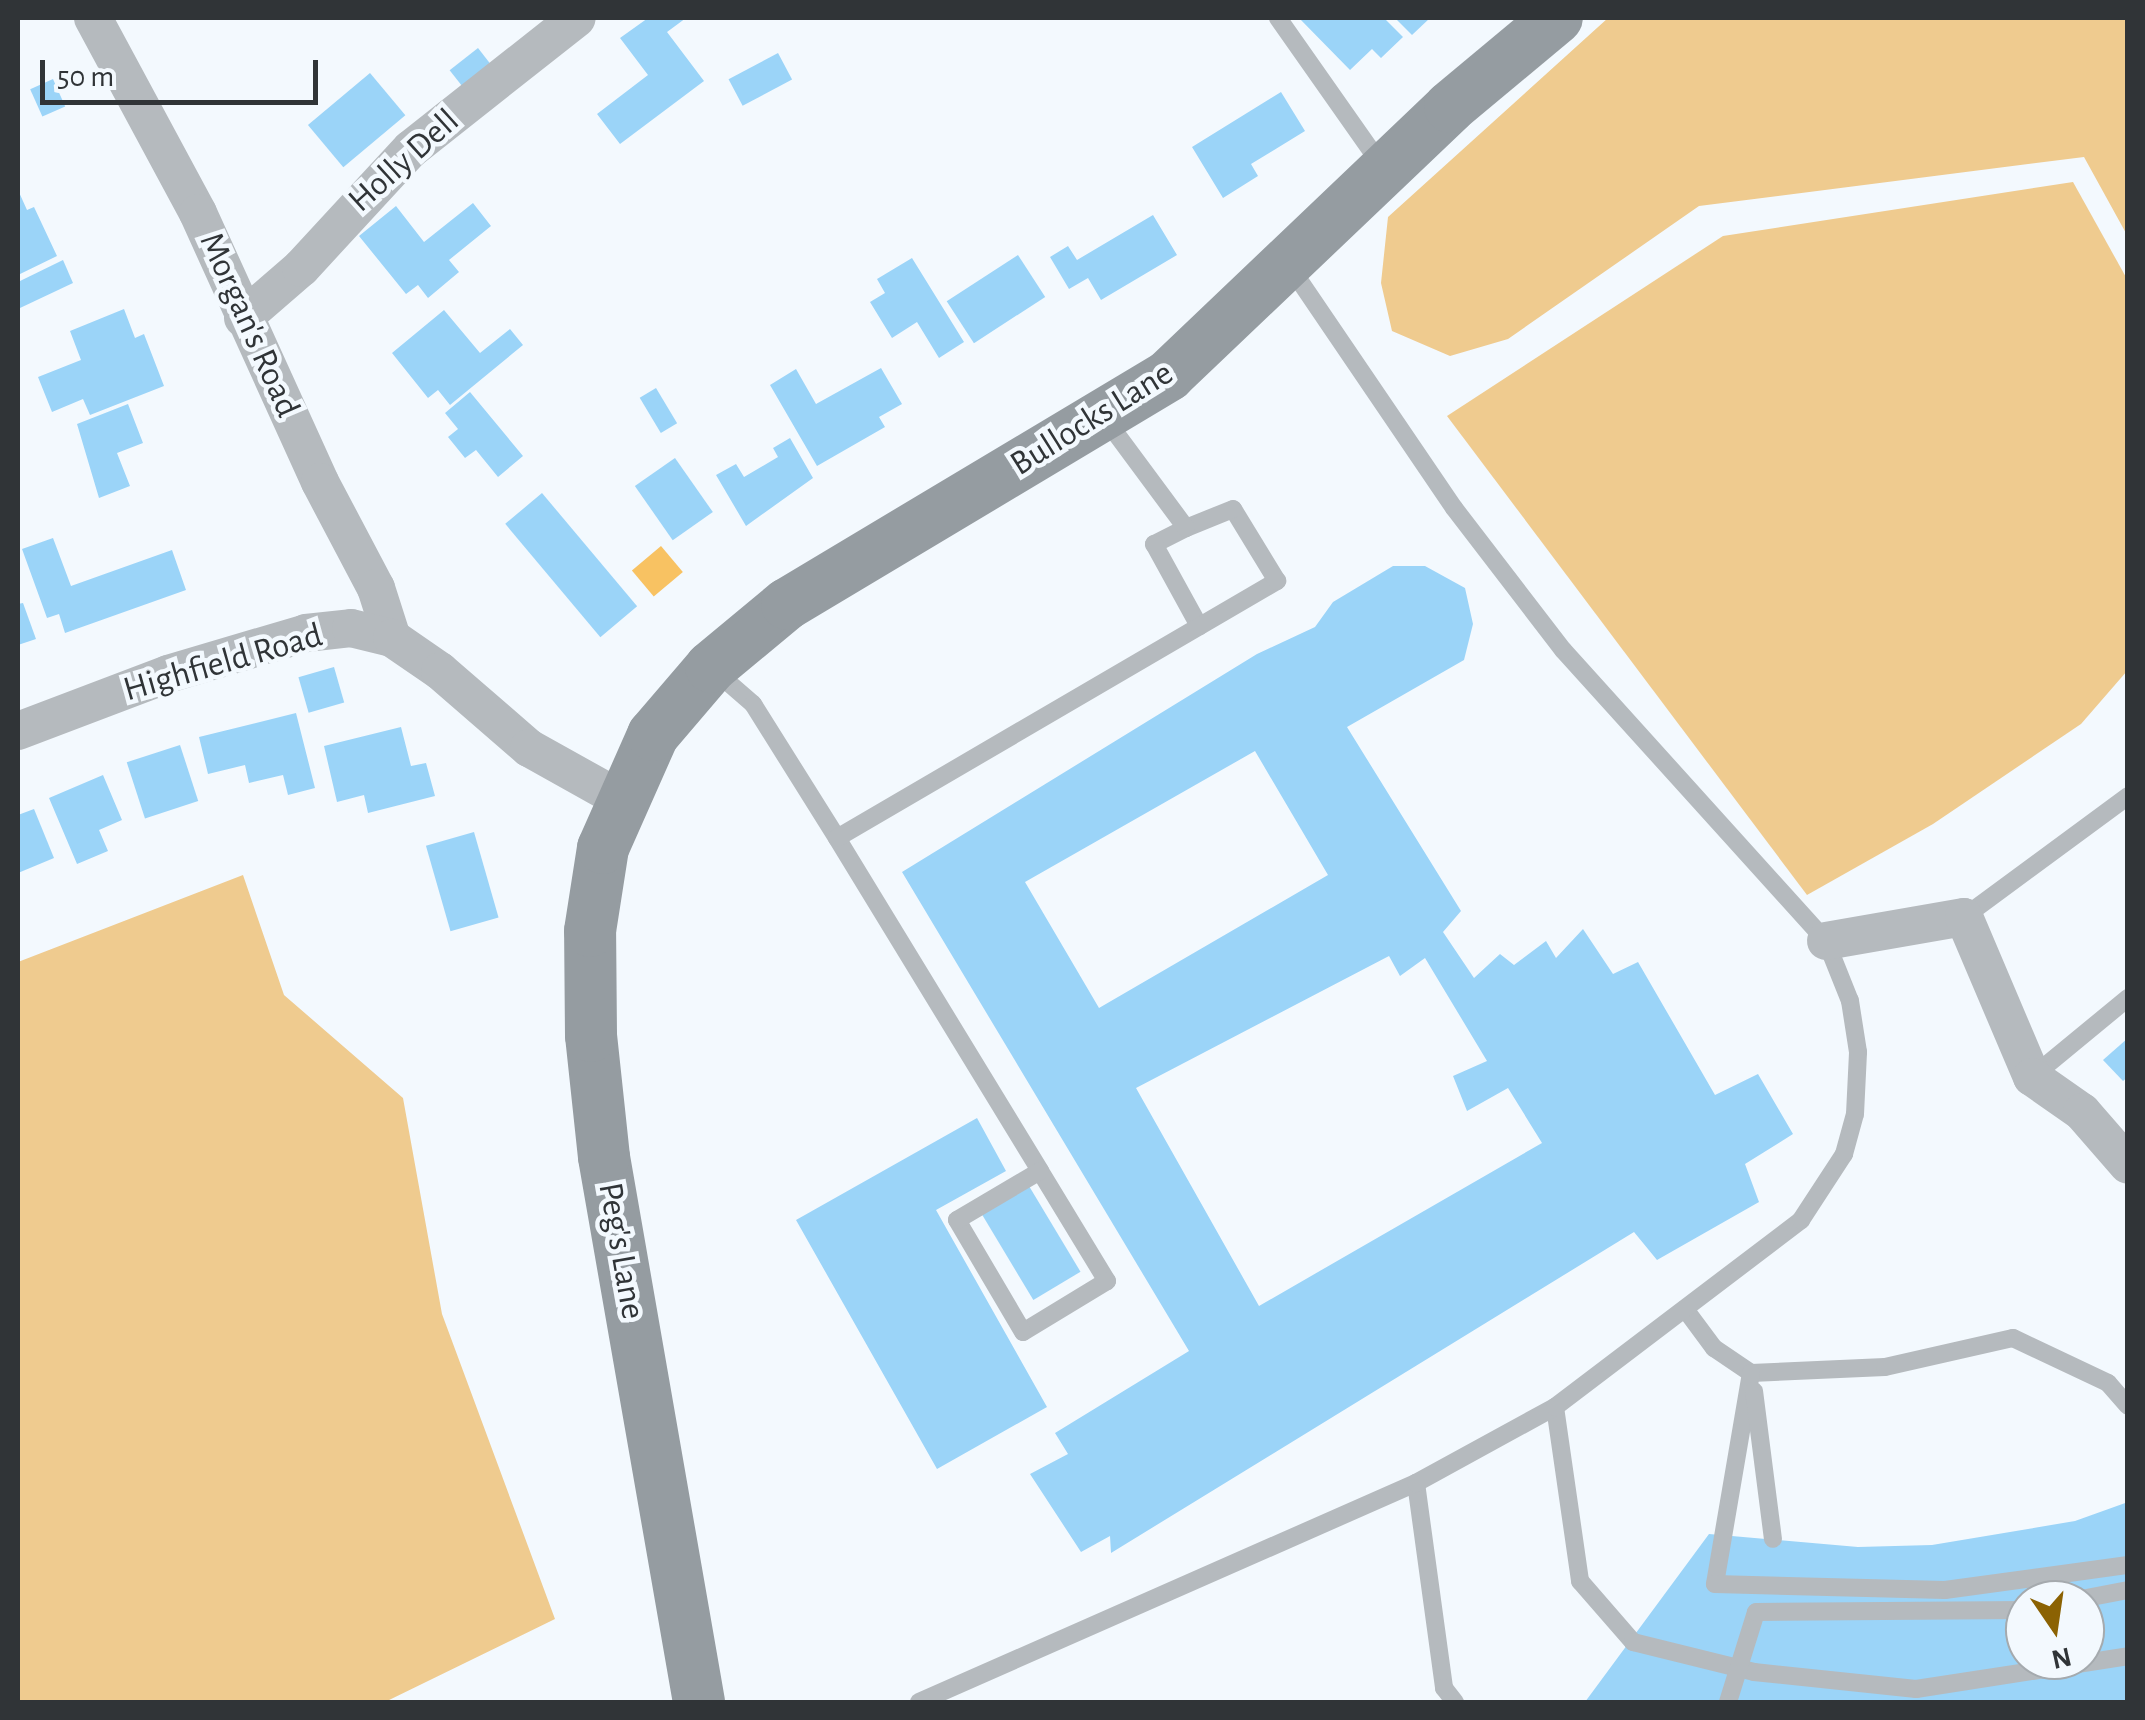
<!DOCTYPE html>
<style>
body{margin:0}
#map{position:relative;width:2145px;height:1720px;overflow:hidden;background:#f3f9fe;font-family:"Alegreya Sans",sans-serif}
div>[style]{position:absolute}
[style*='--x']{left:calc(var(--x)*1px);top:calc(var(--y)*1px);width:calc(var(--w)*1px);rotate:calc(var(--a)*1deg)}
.green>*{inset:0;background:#efcb8f}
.water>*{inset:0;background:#f8c262;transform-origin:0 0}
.building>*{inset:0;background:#9bd4f8;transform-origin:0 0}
.lane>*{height:18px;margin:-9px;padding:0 9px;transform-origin:9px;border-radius:9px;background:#b5babe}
.street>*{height:38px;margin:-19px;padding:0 19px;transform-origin:19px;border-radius:19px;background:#b5babe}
.secondary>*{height:52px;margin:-26px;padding:0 26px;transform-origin:26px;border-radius:26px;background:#959ca1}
span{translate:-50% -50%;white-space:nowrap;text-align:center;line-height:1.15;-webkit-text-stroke:9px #f3f9fe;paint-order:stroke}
.street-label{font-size:35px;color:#303437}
.frame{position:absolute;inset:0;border:20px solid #303437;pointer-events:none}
.north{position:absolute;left:2005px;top:1580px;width:100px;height:100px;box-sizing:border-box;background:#f3f9fe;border:2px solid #a5aaae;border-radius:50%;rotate:167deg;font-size:28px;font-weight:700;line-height:40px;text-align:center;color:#303437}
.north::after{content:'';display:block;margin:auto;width:35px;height:45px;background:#8b6203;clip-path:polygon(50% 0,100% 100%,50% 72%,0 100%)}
.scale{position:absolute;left:40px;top:60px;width:278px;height:45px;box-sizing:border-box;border:5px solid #303437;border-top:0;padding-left:12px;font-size:30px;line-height:35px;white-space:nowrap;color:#303437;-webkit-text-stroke:8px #f3f9fe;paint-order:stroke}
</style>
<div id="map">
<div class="green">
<div style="clip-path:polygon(1608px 18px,2127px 18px,2127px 235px,2084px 157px,1699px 206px,1508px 339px,1450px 356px,1392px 331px,1381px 283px,1388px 217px)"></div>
<div style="clip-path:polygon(2073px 182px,2127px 279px,2127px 671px,2081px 724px,1933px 824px,1807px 895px,1447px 416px,1723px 236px)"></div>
<div style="clip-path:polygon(243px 875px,284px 995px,403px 1098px,442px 1314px,555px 1619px,385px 1702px,18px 1702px,18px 962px)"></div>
</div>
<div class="water">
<div style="left:661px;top:546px;width:34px;height:38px;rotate:50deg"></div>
</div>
<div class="building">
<div style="clip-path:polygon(648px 18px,686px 18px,667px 32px,704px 81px,620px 144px,597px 114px,648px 75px,620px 38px)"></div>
<div style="clip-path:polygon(1299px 18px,1384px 18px,1403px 37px,1381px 58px,1372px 49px,1350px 70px)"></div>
<div style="clip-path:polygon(1395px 18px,1430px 18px,1412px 35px)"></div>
<div style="left:478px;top:48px;width:24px;height:36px;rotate:52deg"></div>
<div style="left:778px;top:53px;width:30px;height:56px;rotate:62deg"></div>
<div style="left:370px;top:73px;width:55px;height:81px;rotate:50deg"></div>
<div style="left:53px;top:79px;width:30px;height:25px;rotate:66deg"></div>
<div style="clip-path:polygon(1281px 92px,1305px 131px,1251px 164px,1258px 176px,1223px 198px,1192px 147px)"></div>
<div style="clip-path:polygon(18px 190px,27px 210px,34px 207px,57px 256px,18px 275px)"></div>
<div style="clip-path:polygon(473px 203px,491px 226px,449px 260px,459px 272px,428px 298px,418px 285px,406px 294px,359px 236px,396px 206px,424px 242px)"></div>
<div style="clip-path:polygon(1153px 215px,1177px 255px,1101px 300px,1088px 278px,1069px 289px,1050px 257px,1068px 246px,1077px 260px)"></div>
<div style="left:1018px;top:255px;width:50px;height:85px;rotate:57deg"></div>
<div style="clip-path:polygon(912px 258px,964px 342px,939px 358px,917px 322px,892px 338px,870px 302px,885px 293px,877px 279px)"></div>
<div style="clip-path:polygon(63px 260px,73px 283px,20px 308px,18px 282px)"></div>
<div style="clip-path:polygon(124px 309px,135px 338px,144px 334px,164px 386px,90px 415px,83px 399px,52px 412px,38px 377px,81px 360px,70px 331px)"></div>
<div style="clip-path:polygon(444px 310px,480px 353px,510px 329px,523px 345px,450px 405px,438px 390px,428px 398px,392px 353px)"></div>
<div style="clip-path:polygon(881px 368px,902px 404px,879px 417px,885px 427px,817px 466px,770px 385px,796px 369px,816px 404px)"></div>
<div style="left:656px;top:388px;width:41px;height:19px;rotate:59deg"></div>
<div style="clip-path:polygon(470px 392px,523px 456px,498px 477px,476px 450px,465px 458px,448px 437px,458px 429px,445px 413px)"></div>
<div style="clip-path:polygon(128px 404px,143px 443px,117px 453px,130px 486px,99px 498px,77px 424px)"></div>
<div style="clip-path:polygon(790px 438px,813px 478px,746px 526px,716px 475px,736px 464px,744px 477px,778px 457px,773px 448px)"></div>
<div style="left:675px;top:458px;width:66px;height:49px;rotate:55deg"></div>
<div style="left:542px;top:493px;width:148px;height:48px;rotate:50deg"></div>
<div style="clip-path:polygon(53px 538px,71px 586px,172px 550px,186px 590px,65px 633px,59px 614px,47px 618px,22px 549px)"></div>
<div style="clip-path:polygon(evenodd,1393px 566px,1425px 566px,1465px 588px,1473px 624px,1464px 660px,1347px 727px,1461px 911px,1443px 932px,1474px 978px,1500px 954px,1514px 965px,1546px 941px,1556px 958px,1583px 929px,1613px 974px,1638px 962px,1715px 1095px,1758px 1074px,1793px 1134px,1745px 1164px,1759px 1202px,1657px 1260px,1634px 1232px,1111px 1553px,1110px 1536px,1081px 1552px,1030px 1474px,1068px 1454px,1055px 1433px,1189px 1351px,902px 872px,1257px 654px,1315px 627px,1333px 602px,1393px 566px,1255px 751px,1328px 875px,1099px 1008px,1025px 882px,1255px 751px,1393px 566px,1389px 956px,1400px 976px,1425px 958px,1487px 1061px,1453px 1076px,1467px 1111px,1508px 1088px,1542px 1143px,1259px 1306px,1136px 1088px,1389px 956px)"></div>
<div style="clip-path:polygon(23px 603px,36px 639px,18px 645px,18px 604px)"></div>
<div style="left:334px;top:667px;width:37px;height:37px;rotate:74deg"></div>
<div style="clip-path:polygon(296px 713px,315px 788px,288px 795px,283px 775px,249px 783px,245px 765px,208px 774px,199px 737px)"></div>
<div style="clip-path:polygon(401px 727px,411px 766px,426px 763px,435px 796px,368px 813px,364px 795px,337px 802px,324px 746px)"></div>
<div style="left:180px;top:745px;width:59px;height:56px;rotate:72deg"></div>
<div style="clip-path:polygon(103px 775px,122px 820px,99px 830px,108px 851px,77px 864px,49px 798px)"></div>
<div style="clip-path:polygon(34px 809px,54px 858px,18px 873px,18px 815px)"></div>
<div style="left:474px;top:832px;width:89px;height:50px;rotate:74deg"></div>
<div style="clip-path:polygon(2128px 1038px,2128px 1077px,2123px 1081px,2103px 1060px)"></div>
<div style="clip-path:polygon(977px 1118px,1006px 1171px,936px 1210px,1047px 1407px,937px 1469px,796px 1220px)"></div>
<div style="left:1029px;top:1186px;width:100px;height:55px;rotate:59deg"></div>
<div style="clip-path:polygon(evenodd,2128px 1502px,2128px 1702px,1585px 1702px,1709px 1534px,1858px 1547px,1932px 1545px,2075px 1521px,2128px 1502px,2025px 1600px,2085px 1600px,2085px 1660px,2025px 1660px,2025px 1600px)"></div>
</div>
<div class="lane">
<div style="--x:1278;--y:18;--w:181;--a:54.9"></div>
<div style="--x:1186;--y:528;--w:36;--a:153"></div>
<div style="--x:1154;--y:544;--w:94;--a:61.2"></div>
<div style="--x:715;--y:671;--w:50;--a:41"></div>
<div style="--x:753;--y:704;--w:158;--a:57.9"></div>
<div style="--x:837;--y:838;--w:390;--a:58.6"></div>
<div style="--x:1040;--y:1171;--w:129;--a:58.7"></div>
<div style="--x:1107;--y:1281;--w:98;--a:148.7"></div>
<div style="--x:1023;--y:1332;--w:130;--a:-120.5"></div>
<div style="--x:957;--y:1220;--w:96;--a:-30.6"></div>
<div style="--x:837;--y:838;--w:510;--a:-30.29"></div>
<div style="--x:1277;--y:581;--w:84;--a:-121.4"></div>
<div style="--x:1233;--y:509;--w:51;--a:158"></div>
<div style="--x:1186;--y:528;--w:134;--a:-126.5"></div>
<div style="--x:1964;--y:917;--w:204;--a:-36.4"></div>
<div style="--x:2032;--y:1077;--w:124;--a:-39.5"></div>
<div style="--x:1685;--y:1309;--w:49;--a:53.4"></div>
<div style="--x:1714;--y:1348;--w:45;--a:34"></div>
<div style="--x:1751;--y:1373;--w:134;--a:-2.6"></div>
<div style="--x:1885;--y:1367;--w:131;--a:-12.8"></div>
<div style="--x:2013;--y:1338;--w:105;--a:25.3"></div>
<div style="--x:2108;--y:1383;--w:30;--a:49"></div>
<div style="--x:1751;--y:1373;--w:214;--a:99.7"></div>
<div style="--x:1715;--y:1584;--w:230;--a:1.5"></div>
<div style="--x:1945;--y:1590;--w:185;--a:-7.8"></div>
<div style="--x:1754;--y:1391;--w:149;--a:82.7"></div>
<div style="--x:1555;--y:1407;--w:176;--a:81.8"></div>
<div style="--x:1580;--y:1581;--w:81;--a:49"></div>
<div style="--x:1633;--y:1642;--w:125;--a:13.9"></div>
<div style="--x:1754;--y:1672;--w:163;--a:6"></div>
<div style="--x:1916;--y:1689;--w:215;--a:-8.8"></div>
<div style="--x:1416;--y:1483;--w:207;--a:82.2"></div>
<div style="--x:1444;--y:1688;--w:18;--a:52"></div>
<div style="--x:2076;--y:1600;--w:53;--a:-10.9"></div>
<div style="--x:919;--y:1702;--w:543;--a:-23.78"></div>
<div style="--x:1416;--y:1483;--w:158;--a:-28.7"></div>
<div style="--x:1555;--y:1407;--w:309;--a:-37.2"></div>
<div style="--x:1801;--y:1220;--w:79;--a:-56.9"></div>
<div style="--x:1844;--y:1154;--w:41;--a:-74.6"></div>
<div style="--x:1855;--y:1114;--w:62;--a:-87.2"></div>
<div style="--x:1858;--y:1052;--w:52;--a:-98.9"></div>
<div style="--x:1850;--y:1001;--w:65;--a:-111.8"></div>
<div style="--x:1826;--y:941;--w:392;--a:-132.1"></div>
<div style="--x:1563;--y:650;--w:179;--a:-127.5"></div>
<div style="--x:1454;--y:508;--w:292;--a:-124.2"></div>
<div style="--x:1728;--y:1702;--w:94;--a:-72.7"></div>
<div style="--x:1756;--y:1612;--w:269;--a:-0.4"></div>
</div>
<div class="street">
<div style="--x:93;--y:18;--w:221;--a:61.7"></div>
<div style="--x:198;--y:213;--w:295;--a:65.6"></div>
<div style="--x:320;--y:482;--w:120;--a:62.2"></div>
<div style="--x:376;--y:588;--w:52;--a:72.3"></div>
<div style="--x:243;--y:318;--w:77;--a:-40.8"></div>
<div style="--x:301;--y:268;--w:162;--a:-47.3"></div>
<div style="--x:411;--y:149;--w:211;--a:-38.3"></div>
<div style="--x:18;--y:731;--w:160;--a:-20.8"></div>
<div style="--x:168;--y:674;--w:144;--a:-16.5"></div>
<div style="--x:306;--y:633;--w:45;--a:-6.3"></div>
<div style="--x:351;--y:628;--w:42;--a:13.7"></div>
<div style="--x:392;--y:638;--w:58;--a:34.5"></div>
<div style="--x:440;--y:671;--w:118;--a:40.9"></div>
<div style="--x:529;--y:748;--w:107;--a:29.2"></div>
<div style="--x:1826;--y:941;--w:140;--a:-9.9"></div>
<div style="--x:1964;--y:917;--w:174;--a:67"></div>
<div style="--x:2032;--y:1077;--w:61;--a:35"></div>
<div style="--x:2082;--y:1112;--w:70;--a:49"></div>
</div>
<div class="secondary">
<div style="--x:699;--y:1702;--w:553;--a:-99.89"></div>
<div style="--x:604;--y:1157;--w:122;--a:-96.1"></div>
<div style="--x:591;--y:1036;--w:105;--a:-90.5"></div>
<div style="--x:590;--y:931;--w:84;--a:-81.1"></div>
<div style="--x:603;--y:848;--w:124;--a:-66.1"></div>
<div style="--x:653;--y:735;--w:89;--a:-49.5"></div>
<div style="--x:711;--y:667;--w:99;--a:-39.7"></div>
<div style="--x:787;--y:604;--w:445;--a:-30.9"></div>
<div style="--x:1169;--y:375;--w:388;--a:-43.6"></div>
<div style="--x:1450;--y:107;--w:139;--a:-39.8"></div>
</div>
<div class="street-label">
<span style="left:404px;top:161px;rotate:-42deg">Holly Dell</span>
<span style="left:249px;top:325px;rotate:66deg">Morgan's Road</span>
<span style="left:1092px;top:419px;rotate:-32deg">Bullocks Lane</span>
<span style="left:223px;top:663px;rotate:-16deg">Highfield Road</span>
<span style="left:621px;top:1251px;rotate:80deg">Peg's Lane</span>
</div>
<div class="frame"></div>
<div class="north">N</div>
<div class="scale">50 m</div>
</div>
